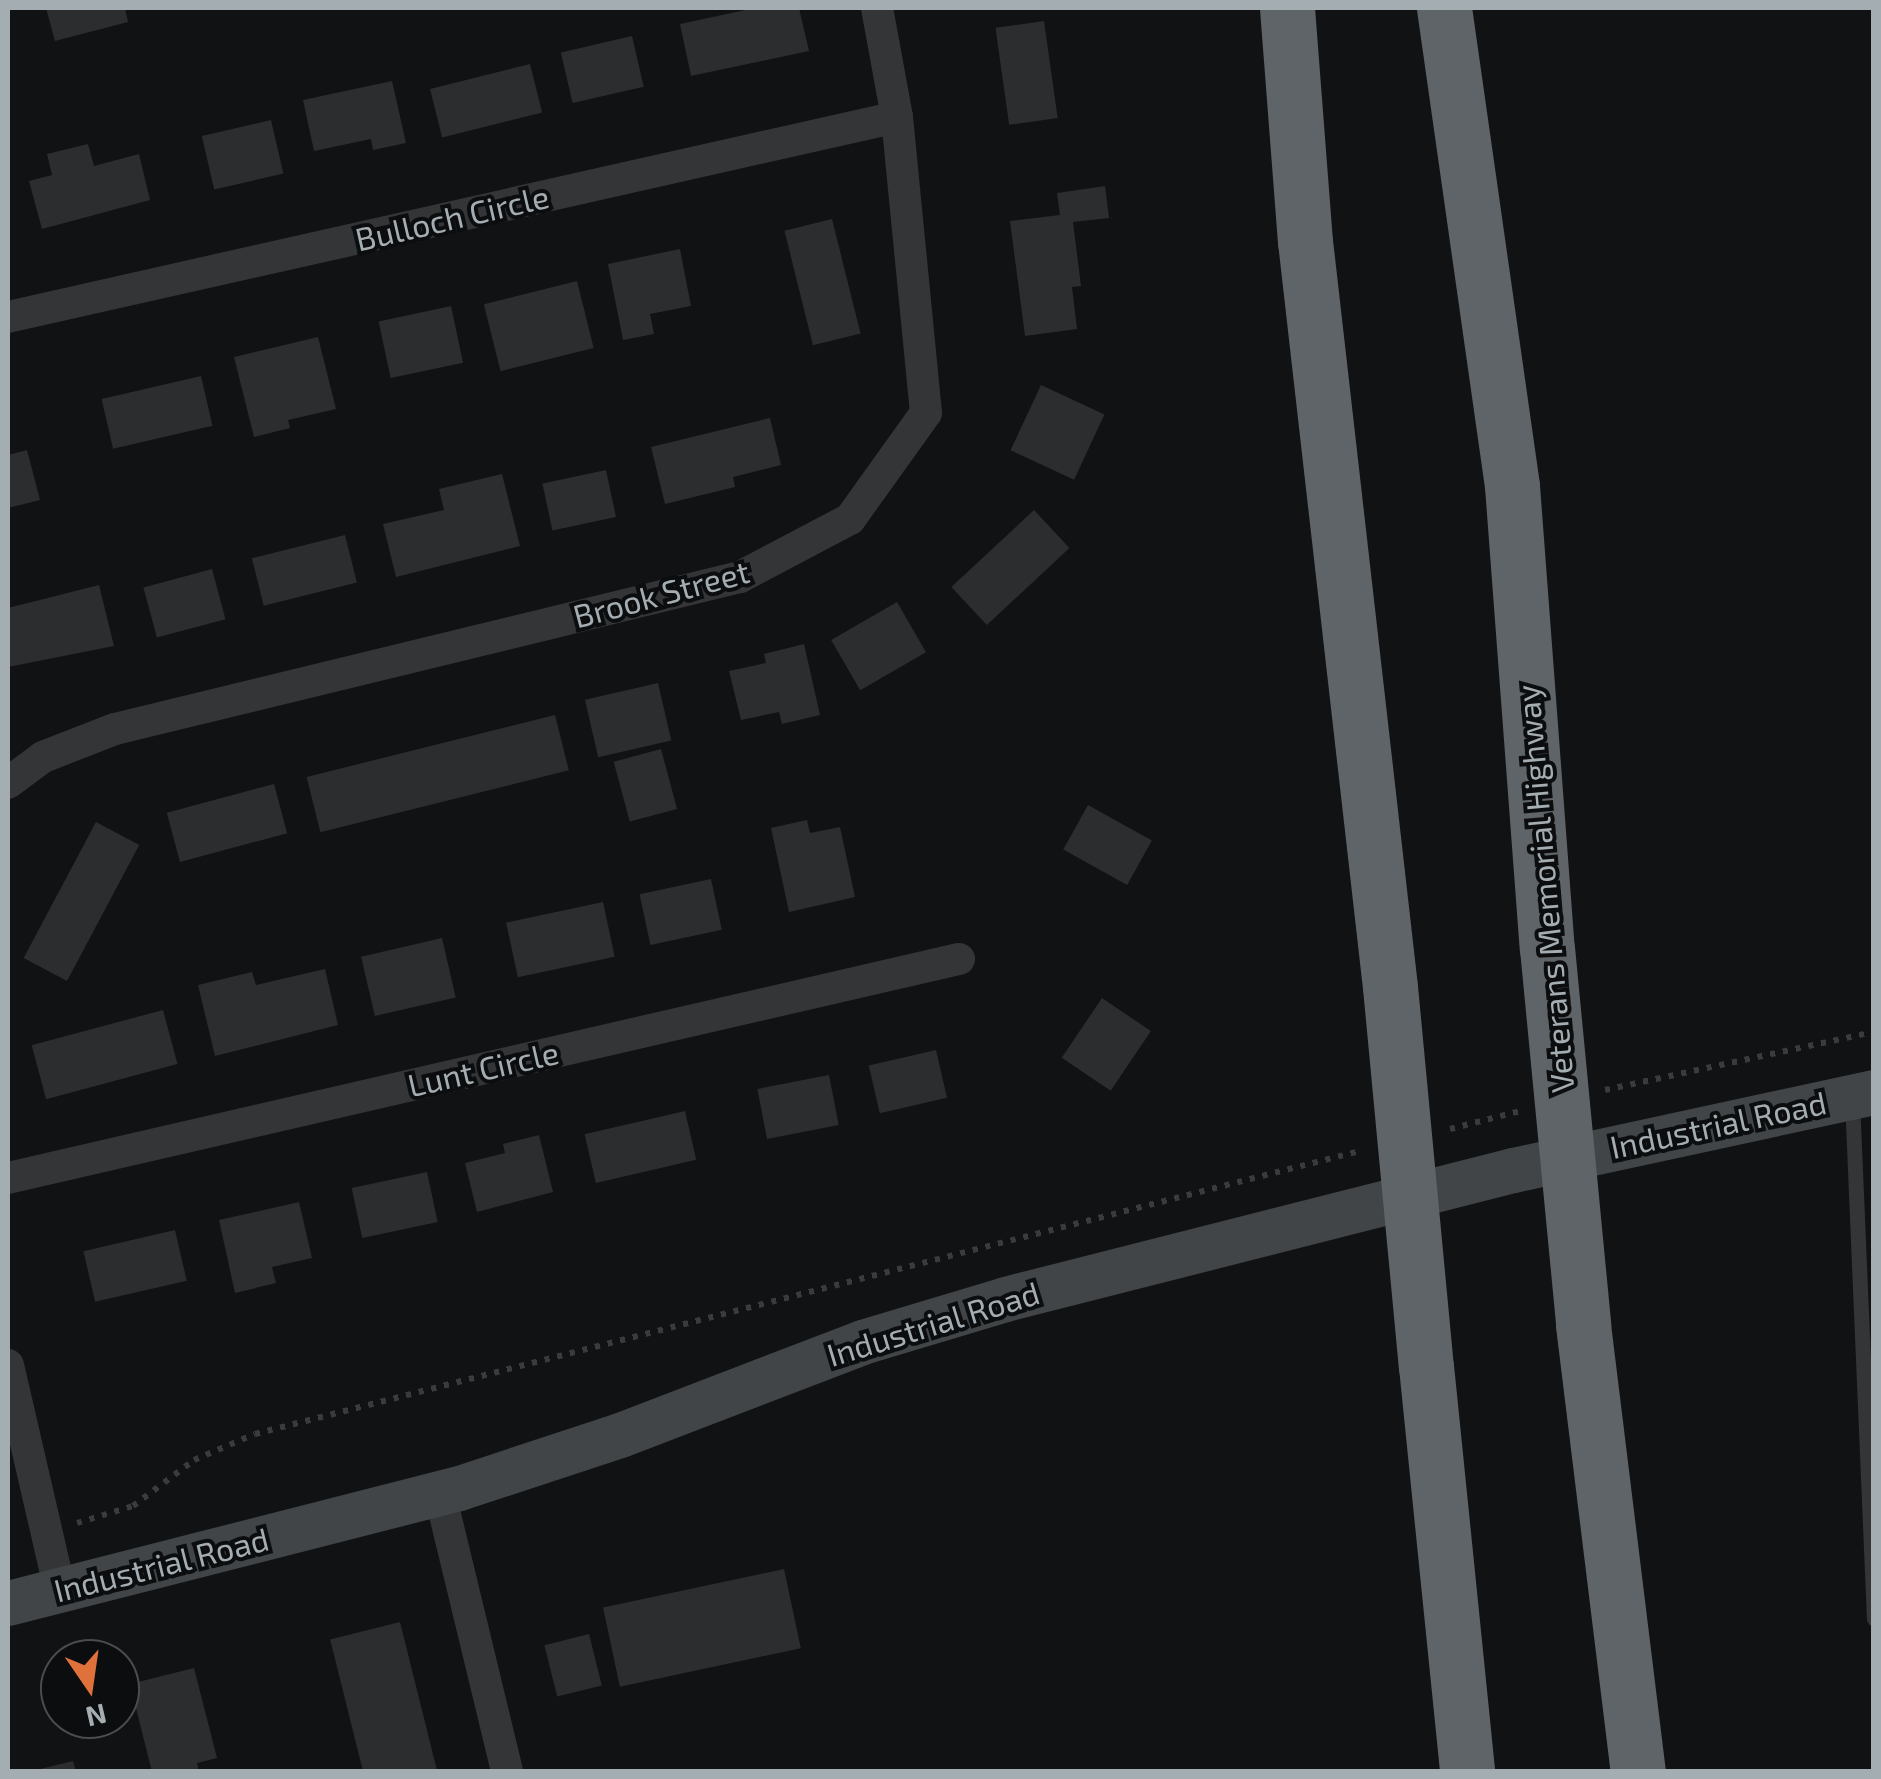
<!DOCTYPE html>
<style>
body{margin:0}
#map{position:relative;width:1881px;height:1779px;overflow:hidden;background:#111213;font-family:"Exo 2",sans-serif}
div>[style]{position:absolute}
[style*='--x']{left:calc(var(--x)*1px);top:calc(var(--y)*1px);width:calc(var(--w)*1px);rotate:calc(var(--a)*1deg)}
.building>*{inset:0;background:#2c2d2f;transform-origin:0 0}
.path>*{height:6px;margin-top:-3px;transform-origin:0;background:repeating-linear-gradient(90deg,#393c3e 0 5px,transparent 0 13px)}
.lane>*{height:15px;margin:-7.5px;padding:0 7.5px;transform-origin:7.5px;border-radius:7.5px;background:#333537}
.street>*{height:32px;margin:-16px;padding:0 16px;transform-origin:16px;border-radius:16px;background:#333537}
.secondary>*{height:45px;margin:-22.5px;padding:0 22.5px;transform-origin:22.5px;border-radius:22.5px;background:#414547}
.highway>*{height:55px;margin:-27.5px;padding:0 27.5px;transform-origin:27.5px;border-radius:27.5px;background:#5f6468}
.highway-bridge>*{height:55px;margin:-27.5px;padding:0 27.5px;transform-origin:27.5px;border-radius:27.5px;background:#5f6468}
span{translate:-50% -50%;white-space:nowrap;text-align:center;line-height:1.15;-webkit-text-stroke:8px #0c0d0e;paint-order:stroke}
.street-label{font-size:32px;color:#a4adb2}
.frame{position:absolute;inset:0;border:10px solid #a4adb2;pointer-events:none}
.north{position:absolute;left:40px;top:1639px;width:100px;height:100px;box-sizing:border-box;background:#0c0d0e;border:2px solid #494d50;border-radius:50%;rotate:167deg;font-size:28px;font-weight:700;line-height:40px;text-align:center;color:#a4adb2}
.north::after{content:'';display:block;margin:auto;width:35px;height:45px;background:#e1713b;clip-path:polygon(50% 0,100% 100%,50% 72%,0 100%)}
</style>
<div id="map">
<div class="building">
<div style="clip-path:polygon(46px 8px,125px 8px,128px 22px,55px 41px)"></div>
<div style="clip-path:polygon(755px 8px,799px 8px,809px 51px,691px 76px,680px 24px)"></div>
<div style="left:1044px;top:21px;width:98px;height:49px;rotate:82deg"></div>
<div style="left:632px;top:36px;width:52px;height:73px;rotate:77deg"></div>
<div style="left:530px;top:64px;width:50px;height:103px;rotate:76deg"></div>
<div style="clip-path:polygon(392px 81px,406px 143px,373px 150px,371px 139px,314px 151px,303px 100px)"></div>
<div style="left:271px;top:120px;width:55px;height:71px;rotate:77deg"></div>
<div style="clip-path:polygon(88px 144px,94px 166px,139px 154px,150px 200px,42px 229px,29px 181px,52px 175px,47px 154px)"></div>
<div style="clip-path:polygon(1105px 186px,1109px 218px,1073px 222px,1081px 286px,1072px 287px,1077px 329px,1025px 336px,1010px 221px,1060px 215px,1057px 193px)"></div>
<div style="left:832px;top:219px;width:118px;height:49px;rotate:76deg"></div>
<div style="clip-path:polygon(680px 249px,691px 306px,650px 314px,654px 334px,623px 340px,608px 264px)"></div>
<div style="left:577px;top:281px;width:69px;height:96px;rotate:76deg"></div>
<div style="left:451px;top:306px;width:58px;height:74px;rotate:78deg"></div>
<div style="clip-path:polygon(318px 337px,336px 409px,288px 420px,290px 428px,254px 437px,234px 357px)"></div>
<div style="left:201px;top:376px;width:51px;height:102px;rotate:77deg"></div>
<div style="left:1041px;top:385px;width:70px;height:72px;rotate:25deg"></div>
<div style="clip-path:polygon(770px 418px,781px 465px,733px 477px,735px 487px,665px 504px,651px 447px)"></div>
<div style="clip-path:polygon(27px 450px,40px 500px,8px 508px,8px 455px)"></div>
<div style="left:606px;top:470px;width:48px;height:65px;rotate:78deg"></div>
<div style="clip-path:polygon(502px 474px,520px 546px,396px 577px,383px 524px,444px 510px,439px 489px)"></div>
<div style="left:1034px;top:510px;width:52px;height:113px;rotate:47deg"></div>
<div style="left:345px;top:535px;width:49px;height:96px;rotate:76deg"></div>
<div style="left:212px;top:569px;width:52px;height:71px;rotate:75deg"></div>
<div style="clip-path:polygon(99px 585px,114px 646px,8px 667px,8px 608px)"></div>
<div style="left:897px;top:602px;width:58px;height:76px;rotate:60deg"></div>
<div style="clip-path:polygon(804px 644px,820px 715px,782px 724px,779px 712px,741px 720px,729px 671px,766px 663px,764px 654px)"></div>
<div style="left:658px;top:683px;width:59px;height:75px;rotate:77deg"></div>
<div style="left:555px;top:715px;width:57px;height:256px;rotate:76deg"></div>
<div style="left:661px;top:749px;width:62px;height:49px;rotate:75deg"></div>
<div style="left:274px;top:784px;width:51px;height:111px;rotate:75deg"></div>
<div style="left:1088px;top:805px;width:73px;height:51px;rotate:29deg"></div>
<div style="clip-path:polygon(807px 820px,810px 833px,840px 827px,855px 897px,789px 912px,771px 828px)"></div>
<div style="left:96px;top:822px;width:49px;height:154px;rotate:28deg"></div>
<div style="left:711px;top:879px;width:52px;height:73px;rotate:78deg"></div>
<div style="left:603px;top:902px;width:56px;height:99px;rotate:78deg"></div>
<div style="left:442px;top:938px;width:61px;height:83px;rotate:77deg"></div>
<div style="clip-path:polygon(325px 969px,338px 1025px,215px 1056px,198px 985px,252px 972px,256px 985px)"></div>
<div style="left:1102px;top:998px;width:59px;height:72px;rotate:34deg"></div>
<div style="left:163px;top:1010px;width:56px;height:136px;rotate:75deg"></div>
<div style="left:936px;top:1050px;width:49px;height:69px;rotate:77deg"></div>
<div style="left:829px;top:1075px;width:51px;height:73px;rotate:79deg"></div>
<div style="left:685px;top:1111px;width:50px;height:103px;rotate:77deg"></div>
<div style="clip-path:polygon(539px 1135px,553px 1192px,477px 1212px,465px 1163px,505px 1153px,503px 1144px)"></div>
<div style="left:427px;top:1172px;width:51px;height:77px;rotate:78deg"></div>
<div style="clip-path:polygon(299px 1202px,312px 1258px,272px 1267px,276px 1283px,235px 1293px,219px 1220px)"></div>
<div style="left:175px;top:1230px;width:52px;height:94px;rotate:77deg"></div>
<div style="left:784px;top:1569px;width:81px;height:185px;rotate:78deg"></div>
<div style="left:400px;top:1622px;width:154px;height:72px;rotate:76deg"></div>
<div style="left:589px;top:1634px;width:53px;height:46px;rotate:76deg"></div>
<div style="clip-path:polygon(194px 1668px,217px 1758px,197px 1763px,199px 1772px,152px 1772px,130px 1684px)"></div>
<div style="clip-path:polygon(73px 1761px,76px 1772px,37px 1772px,36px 1770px)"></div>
</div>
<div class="path">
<div style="--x:1605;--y:1090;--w:275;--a:-12.2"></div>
<div style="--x:1450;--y:1129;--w:72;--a:-14.4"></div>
<div style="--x:77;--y:1523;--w:59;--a:-16.9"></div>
<div style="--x:133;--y:1506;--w:76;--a:-37"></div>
<div style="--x:194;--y:1460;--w:66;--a:-23.1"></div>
<div style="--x:255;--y:1434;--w:1141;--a:-14.37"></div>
</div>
<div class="lane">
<div style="--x:1852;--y:1099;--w:520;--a:87.58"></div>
</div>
<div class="street">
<div style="--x:8;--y:317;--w:911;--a:-12.68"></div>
<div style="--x:8;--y:783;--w:44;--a:-36.6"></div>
<div style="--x:43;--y:757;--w:77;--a:-21.3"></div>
<div style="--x:115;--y:729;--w:643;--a:-13.67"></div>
<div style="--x:740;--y:577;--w:124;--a:-27.8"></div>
<div style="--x:850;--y:519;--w:130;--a:-54.4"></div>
<div style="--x:926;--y:413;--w:297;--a:-95.6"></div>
<div style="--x:897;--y:117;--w:111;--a:-100.4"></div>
<div style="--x:8;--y:1178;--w:976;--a:-12.97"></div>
<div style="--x:8;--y:1365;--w:231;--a:77"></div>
<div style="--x:440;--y:1494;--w:286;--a:76.4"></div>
</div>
<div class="secondary">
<div style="--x:8;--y:1603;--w:465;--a:-14.3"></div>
<div style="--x:459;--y:1488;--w:169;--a:-18.2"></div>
<div style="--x:620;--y:1435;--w:259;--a:-21"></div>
<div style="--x:862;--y:1342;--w:149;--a:-16.7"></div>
<div style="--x:1005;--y:1299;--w:524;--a:-14.25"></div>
<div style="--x:1513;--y:1170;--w:369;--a:-12.2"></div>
</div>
<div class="highway">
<div style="--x:1287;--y:8;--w:234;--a:85.6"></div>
<div style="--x:1305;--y:241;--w:751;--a:83.5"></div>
<div style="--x:1444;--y:8;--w:483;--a:81.9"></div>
<div style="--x:1512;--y:486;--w:463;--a:85.7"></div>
<div style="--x:1583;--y:1325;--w:450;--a:83"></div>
<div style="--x:1426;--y:1366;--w:408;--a:84.2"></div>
</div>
<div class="highway-bridge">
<div style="--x:1547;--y:948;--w:379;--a:84.5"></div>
<div style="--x:1390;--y:987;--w:381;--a:84.6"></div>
</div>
<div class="street-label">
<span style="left:452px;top:217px;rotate:-13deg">Bulloch Circle</span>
<span style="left:661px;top:593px;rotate:-15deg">Brook Street</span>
<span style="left:1544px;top:889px;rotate:-95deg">Veterans Memorial Highway</span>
<span style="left:483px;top:1068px;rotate:-13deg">Lunt Circle</span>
<span style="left:1718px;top:1124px;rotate:-12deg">Industrial Road</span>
<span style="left:933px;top:1323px;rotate:-17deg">Industrial Road</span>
<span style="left:161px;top:1564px;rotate:-14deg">Industrial Road</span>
</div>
<div class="frame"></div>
<div class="north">N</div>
</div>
